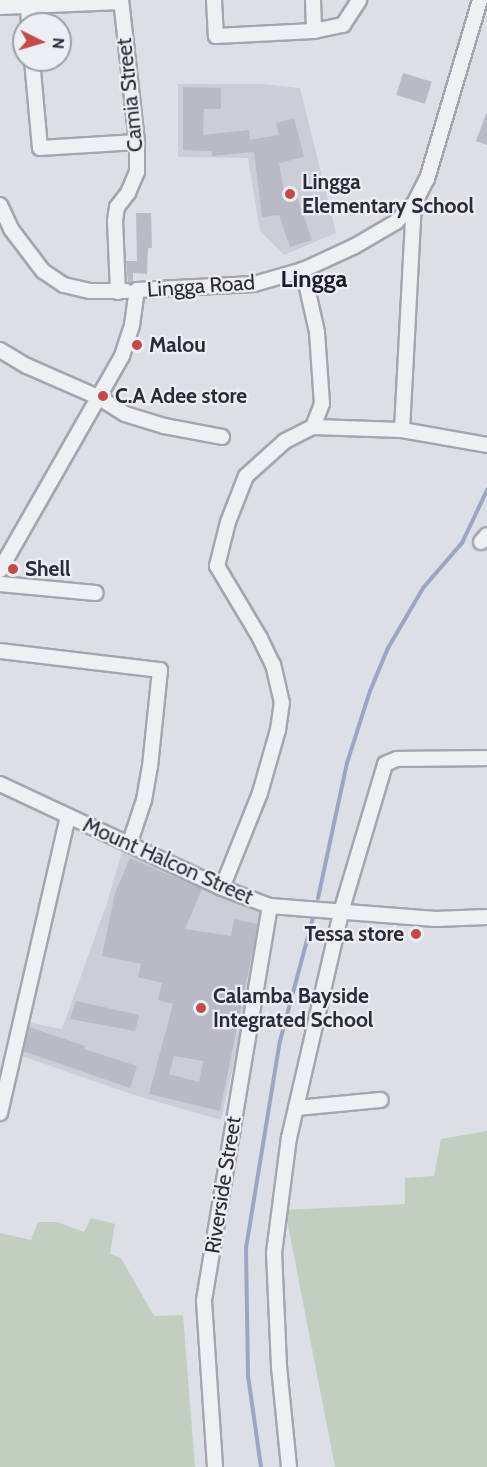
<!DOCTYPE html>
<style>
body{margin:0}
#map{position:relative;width:487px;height:1467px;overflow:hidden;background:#dddfe6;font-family:Cabin,sans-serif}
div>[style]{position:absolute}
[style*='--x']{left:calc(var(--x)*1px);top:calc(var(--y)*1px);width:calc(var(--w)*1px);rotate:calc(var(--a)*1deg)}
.built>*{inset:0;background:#cbced7}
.green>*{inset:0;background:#c0cfbf}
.stream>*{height:4px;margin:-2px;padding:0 2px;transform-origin:2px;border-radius:2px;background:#9aa7c4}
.building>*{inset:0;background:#b8bac5;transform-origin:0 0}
.roads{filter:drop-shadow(2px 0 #a3a6af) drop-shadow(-2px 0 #a3a6af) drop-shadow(0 2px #a3a6af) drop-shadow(0 -2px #a3a6af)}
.minor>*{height:14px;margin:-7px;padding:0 7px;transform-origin:7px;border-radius:7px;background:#eff0f4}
.dots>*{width:16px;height:16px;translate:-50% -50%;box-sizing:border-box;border:3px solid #eceef4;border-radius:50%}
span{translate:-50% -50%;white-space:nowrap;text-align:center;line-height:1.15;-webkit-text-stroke:4.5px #eceef4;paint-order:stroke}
.street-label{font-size:21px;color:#282c3b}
.poi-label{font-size:21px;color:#282c3b;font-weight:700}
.left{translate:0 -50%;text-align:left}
.right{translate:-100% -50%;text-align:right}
.quarter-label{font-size:24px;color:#1a1d2c;font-weight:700}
.north{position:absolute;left:12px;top:12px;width:60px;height:60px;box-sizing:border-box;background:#eceef4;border:2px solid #9ea0aa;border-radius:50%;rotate:95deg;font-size:16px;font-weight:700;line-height:24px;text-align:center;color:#282c3b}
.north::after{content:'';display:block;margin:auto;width:21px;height:27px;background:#c34a49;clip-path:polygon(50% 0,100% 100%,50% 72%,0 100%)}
</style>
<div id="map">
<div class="built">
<div style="clip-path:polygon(178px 84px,263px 84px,300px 88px,336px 233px,284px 255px,260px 231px,248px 158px,178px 157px)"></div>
<div style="clip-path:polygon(122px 852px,268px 911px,221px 1120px,134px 1095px,19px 1055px,27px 1022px,62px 1029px,107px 903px)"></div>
</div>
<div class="green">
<div style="clip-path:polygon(487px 1131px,487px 1467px,335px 1467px,285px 1210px,405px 1204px,405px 1178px,434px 1176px,441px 1139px)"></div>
<div style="clip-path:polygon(91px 1218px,115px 1224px,110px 1254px,121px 1258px,154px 1316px,183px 1315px,195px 1467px,0 1467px,0 1233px,31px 1240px,38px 1222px,57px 1222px,84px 1232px)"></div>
</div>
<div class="stream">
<div style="--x:318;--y:898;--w:138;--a:-77.9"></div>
<div style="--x:347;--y:763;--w:76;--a:-72.3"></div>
<div style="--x:370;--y:691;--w:47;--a:-67.3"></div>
<div style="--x:388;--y:648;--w:69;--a:-59.7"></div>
<div style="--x:423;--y:588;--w:60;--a:-49.1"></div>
<div style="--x:462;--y:543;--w:59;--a:-64.7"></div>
<div style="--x:261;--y:1467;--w:92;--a:-98.1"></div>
<div style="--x:248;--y:1376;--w:128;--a:-90.9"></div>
<div style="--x:246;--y:1248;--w:210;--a:-80.7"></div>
<div style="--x:280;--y:1041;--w:127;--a:-75"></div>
</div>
<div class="building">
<div style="left:403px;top:73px;width:30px;height:23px;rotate:17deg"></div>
<div style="clip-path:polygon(183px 87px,221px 88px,221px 109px,204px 109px,203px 135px,249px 130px,250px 140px,279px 135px,276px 123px,294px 118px,304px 157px,279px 163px,285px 198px,296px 194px,312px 240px,290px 247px,279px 215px,262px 217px,254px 152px,212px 156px,212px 151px,183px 150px)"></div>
<div style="clip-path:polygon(486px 114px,487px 114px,487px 145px,476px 141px)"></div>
<div style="clip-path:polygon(136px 213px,151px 213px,152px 248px,148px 248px,147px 274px,133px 273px,133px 282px,128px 282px,126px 261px,137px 261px)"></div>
<div style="clip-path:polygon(evenodd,130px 858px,202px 889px,185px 929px,231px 936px,234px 919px,258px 924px,220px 1111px,149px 1094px,173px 1004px,158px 1000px,162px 983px,138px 977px,141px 964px,102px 956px,115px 893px,130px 858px,174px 1056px,203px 1061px,199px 1082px,169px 1074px,174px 1056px)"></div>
<div style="clip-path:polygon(76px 1001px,139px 1015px,135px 1031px,70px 1019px)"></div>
<div style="clip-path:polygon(29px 1027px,85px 1046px,84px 1049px,137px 1066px,130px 1088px,23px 1051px)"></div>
</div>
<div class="roads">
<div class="minor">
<div style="--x:214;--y:0;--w:36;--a:87"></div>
<div style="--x:216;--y:36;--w:98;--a:-2.9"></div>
<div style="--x:314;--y:31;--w:30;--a:-12"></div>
<div style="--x:343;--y:25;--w:30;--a:-57"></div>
<div style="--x:313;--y:0;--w:31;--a:88"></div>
<div style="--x:28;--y:6;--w:18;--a:87"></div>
<div style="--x:0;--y:7;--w:121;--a:-2.4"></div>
<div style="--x:32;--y:60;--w:88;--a:84.8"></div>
<div style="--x:40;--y:148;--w:97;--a:-3.5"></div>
<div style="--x:0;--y:205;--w:26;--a:65"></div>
<div style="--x:11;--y:229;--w:53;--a:52.7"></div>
<div style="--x:43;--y:271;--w:25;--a:34"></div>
<div style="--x:64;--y:285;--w:27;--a:13"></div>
<div style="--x:90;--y:291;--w:36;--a:0"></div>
<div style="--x:118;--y:292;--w:71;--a:-92.4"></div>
<div style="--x:115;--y:221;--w:14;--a:-82"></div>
<div style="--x:117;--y:207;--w:18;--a:-52"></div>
<div style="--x:128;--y:193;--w:23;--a:-67"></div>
<div style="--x:137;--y:172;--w:30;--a:-90"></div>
<div style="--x:137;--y:142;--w:143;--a:-96.4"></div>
<div style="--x:0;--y:350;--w:31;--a:31"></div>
<div style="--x:27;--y:366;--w:77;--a:23.6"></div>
<div style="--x:98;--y:397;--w:32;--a:32"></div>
<div style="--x:125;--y:414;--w:41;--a:17.1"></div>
<div style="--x:164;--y:426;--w:59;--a:10.7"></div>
<div style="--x:313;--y:427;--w:89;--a:1.9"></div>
<div style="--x:402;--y:430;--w:86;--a:10"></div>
<div style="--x:402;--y:430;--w:226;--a:-87"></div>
<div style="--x:481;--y:542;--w:9;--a:-49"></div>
<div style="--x:0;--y:570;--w:246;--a:-60.3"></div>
<div style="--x:122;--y:356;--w:33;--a:-72"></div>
<div style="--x:132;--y:325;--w:35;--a:-82"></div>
<div style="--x:137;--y:290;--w:117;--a:-2.9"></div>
<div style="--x:254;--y:284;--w:51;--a:-15.9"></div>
<div style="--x:303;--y:270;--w:57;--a:-24.8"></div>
<div style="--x:355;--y:246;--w:48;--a:-30.3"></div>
<div style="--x:396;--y:222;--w:25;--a:-45"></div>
<div style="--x:414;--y:204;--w:28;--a:-63"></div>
<div style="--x:427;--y:179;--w:187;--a:-73.5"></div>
<div style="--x:0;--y:584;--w:96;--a:5.4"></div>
<div style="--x:0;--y:651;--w:161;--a:6.8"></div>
<div style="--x:160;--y:670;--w:97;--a:95.9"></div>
<div style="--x:150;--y:766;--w:35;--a:100"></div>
<div style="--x:144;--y:800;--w:47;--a:108.4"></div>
<div style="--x:0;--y:784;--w:245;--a:25.1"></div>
<div style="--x:222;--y:888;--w:51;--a:20.6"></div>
<div style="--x:270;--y:906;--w:166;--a:4.5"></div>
<div style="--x:435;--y:919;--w:52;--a:-2.2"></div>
<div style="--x:222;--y:888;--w:102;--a:-68.2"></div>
<div style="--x:260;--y:793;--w:66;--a:-74.1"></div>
<div style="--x:278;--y:730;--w:27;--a:-82"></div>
<div style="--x:282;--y:703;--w:39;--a:-103"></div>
<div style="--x:273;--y:665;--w:30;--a:-116"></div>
<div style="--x:260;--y:638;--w:84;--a:-120.8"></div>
<div style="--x:217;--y:566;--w:45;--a:-76"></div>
<div style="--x:228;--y:522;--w:49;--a:-68.6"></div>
<div style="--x:246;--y:476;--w:52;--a:-41.9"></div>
<div style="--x:285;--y:441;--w:31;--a:-27"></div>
<div style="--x:313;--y:427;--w:25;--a:-69"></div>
<div style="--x:322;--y:404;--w:72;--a:-94"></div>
<div style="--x:317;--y:332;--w:64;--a:-102.7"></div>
<div style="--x:296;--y:1108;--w:85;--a:-5.4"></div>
<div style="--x:0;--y:1113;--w:304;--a:-77.1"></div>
<div style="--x:215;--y:1467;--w:167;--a:-93.8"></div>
<div style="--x:204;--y:1300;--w:399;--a:-80.5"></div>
<div style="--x:289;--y:1467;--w:101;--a:-95.7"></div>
<div style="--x:279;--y:1366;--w:113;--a:-92.5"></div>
<div style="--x:274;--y:1253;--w:116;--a:-82.6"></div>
<div style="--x:289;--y:1138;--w:232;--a:-77"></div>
<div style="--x:341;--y:912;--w:154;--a:-73.4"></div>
<div style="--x:385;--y:764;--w:13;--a:-23"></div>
<div style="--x:397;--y:759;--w:90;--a:-0.6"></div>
</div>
</div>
<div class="dots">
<div style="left:290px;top:194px;background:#c34a49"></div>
<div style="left:137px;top:345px;background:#c34a49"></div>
<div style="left:103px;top:396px;background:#c34a49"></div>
<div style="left:13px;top:569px;background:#c34a49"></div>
<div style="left:416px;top:934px;background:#c34a49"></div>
<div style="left:201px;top:1008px;background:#c34a49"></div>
</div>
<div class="street-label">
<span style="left:130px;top:95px;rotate:-96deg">Camia Street</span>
<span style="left:201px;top:286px;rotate:-4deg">Lingga Road</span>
<span style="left:168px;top:861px;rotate:24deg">Mount Halcon Street</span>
<span style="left:223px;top:1185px;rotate:-81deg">Riverside Street</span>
</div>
<div class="poi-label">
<span class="left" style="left:302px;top:194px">Lingga<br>Elementary School</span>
<span class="left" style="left:149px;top:345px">Malou</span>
<span class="left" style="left:115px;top:396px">C.A Adee store</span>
<span class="left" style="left:25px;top:569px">Shell</span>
<span class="right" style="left:404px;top:934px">Tessa store</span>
<span class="left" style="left:213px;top:1008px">Calamba Bayside<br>Integrated School</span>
</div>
<div class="quarter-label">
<span style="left:314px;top:279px">Lingga</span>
</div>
<div class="north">N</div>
</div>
